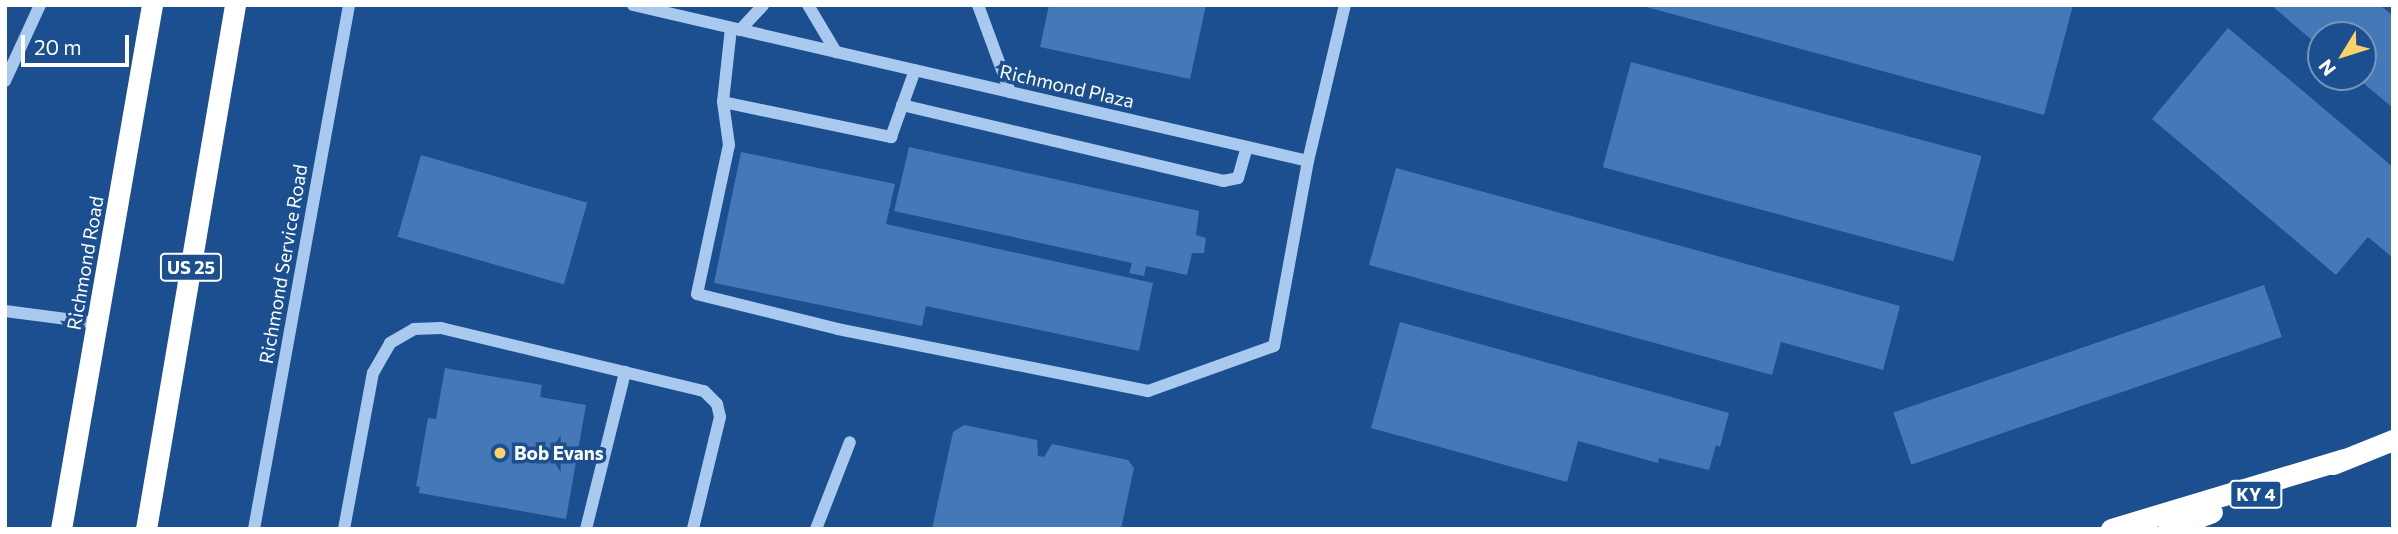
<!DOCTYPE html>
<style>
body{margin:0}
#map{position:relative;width:2398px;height:534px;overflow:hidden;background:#1b4f8f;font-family:Commissioner,sans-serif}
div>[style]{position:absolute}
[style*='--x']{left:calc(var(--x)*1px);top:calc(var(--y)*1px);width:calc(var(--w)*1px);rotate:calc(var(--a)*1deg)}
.building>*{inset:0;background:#4478b7;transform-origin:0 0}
.minor>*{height:12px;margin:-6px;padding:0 6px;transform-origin:6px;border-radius:6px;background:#a9c9ee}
.highway>*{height:21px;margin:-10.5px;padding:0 10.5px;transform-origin:10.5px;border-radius:10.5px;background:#fff}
.dots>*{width:19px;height:19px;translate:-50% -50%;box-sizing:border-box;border:4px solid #1b4f8f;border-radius:50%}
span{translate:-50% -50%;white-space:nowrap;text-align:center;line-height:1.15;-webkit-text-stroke:7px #1b4f8f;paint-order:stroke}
.shield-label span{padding:2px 5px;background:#1b4f8f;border:2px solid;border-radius:5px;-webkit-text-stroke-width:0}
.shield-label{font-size:18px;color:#fff;font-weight:700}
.street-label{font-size:19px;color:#fff}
.poi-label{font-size:19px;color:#fff;font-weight:700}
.left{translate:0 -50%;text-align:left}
.frame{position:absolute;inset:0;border:7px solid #fff;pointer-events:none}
.north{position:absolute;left:2307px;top:21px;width:70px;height:70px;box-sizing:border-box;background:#1b4f8f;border:2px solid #7695bc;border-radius:50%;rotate:232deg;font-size:19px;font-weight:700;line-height:28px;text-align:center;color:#fff}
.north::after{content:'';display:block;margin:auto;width:24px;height:32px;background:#ffd166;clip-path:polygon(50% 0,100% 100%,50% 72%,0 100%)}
.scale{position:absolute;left:21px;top:35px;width:108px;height:32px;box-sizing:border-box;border:4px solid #fff;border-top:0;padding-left:9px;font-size:21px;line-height:24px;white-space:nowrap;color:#fff;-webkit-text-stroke:5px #1b4f8f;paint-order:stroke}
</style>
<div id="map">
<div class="building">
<div style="clip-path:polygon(1049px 5px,1206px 5px,1190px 79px,1040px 47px)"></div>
<div style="clip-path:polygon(1639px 5px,2073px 5px,2044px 115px)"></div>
<div style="clip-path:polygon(2271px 5px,2380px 5px,2393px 16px,2393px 108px,2356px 77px,2363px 77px,2363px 35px,2321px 35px,2321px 48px)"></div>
<div style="clip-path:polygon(2228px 28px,2393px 167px,2393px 258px,2368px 237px,2336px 275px,2152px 119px)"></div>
<div style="left:1631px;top:62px;width:363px;height:109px;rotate:15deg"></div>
<div style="clip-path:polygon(909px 147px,1199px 211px,1196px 235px,1206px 238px,1204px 253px,1192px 253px,1187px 275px,1146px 266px,1144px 276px,1129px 273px,1132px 263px,894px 211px)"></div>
<div style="clip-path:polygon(741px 152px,895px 184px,886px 224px,1153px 283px,1139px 351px,926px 306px,922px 326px,714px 283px)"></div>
<div style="left:421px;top:155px;width:173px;height:85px;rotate:16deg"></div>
<div style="clip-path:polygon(1396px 168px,1900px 306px,1883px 370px,1781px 342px,1772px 375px,1369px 265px)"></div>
<div style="left:2264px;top:285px;width:55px;height:392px;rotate:71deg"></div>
<div style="clip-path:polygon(1400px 322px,1729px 413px,1720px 447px,1716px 445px,1709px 470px,1659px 458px,1658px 463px,1578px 441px,1567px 482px,1371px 428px)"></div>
<div style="clip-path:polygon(445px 368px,542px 385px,540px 397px,586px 405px,566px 519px,419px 493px,420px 487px,416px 486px,428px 418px,436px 419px)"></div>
<div style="clip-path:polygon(964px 425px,1037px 440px,1038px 456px,1044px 457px,1052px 444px,1128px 460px,1134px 468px,1121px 529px,932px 529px,953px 432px)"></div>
</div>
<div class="minor">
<div style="--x:633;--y:5;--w:693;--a:13.01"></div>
<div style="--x:1308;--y:161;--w:188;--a:100.4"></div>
<div style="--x:1274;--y:346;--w:134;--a:160.3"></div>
<div style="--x:1148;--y:391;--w:316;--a:-168.7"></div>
<div style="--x:838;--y:329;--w:145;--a:-166.1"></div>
<div style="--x:697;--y:294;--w:152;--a:-77.9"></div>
<div style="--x:729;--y:145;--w:43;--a:-97.9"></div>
<div style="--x:808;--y:5;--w:55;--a:59.2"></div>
<div style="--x:978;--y:5;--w:93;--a:69.8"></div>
<div style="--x:731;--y:28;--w:74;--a:96.2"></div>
<div style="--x:723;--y:102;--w:172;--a:11.8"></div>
<div style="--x:891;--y:137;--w:71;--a:-70.3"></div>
<div style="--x:740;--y:30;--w:34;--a:-47"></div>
<div style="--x:5;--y:81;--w:84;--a:-65.3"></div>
<div style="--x:902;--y:105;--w:330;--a:13.3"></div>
<div style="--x:1223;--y:181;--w:15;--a:-11"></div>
<div style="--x:1238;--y:178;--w:32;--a:-74"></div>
<div style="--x:1308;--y:161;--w:160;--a:-76.7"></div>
<div style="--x:5;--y:311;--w:94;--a:7.4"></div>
<div style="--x:254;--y:529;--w:533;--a:-79.72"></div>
<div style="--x:344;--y:529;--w:159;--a:-79.5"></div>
<div style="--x:373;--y:373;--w:34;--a:-60"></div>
<div style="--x:390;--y:343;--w:28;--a:-30"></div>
<div style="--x:414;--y:329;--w:27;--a:-2"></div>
<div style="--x:441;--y:328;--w:270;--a:13.5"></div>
<div style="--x:704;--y:391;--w:18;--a:45"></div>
<div style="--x:717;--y:404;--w:13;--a:77"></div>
<div style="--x:720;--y:417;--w:115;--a:103.6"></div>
<div style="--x:586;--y:529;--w:162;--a:-76"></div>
<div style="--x:816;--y:529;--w:93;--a:-68.7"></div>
</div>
<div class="highway">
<div style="--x:2333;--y:464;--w:65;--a:-21.8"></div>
<div style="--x:61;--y:529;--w:532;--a:-80.15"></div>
<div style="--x:146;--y:529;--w:532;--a:-80.36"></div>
<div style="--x:2111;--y:529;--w:243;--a:-16.7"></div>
<div style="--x:2168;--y:529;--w:47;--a:-21.1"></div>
</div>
<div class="dots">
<div style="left:500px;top:453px;background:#ffd166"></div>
</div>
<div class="shield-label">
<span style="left:191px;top:267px">US 25</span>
<span style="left:2256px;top:494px">KY 4</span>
</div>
<div class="street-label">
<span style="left:1067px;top:86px;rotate:13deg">Richmond Plaza</span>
<span style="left:85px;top:263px;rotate:-80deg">Richmond Road</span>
<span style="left:283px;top:264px;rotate:-80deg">Richmond Service Road</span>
</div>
<div class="poi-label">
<span class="left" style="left:514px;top:453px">Bob Evans</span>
</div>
<div class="frame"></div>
<div class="north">N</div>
<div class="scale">20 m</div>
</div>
